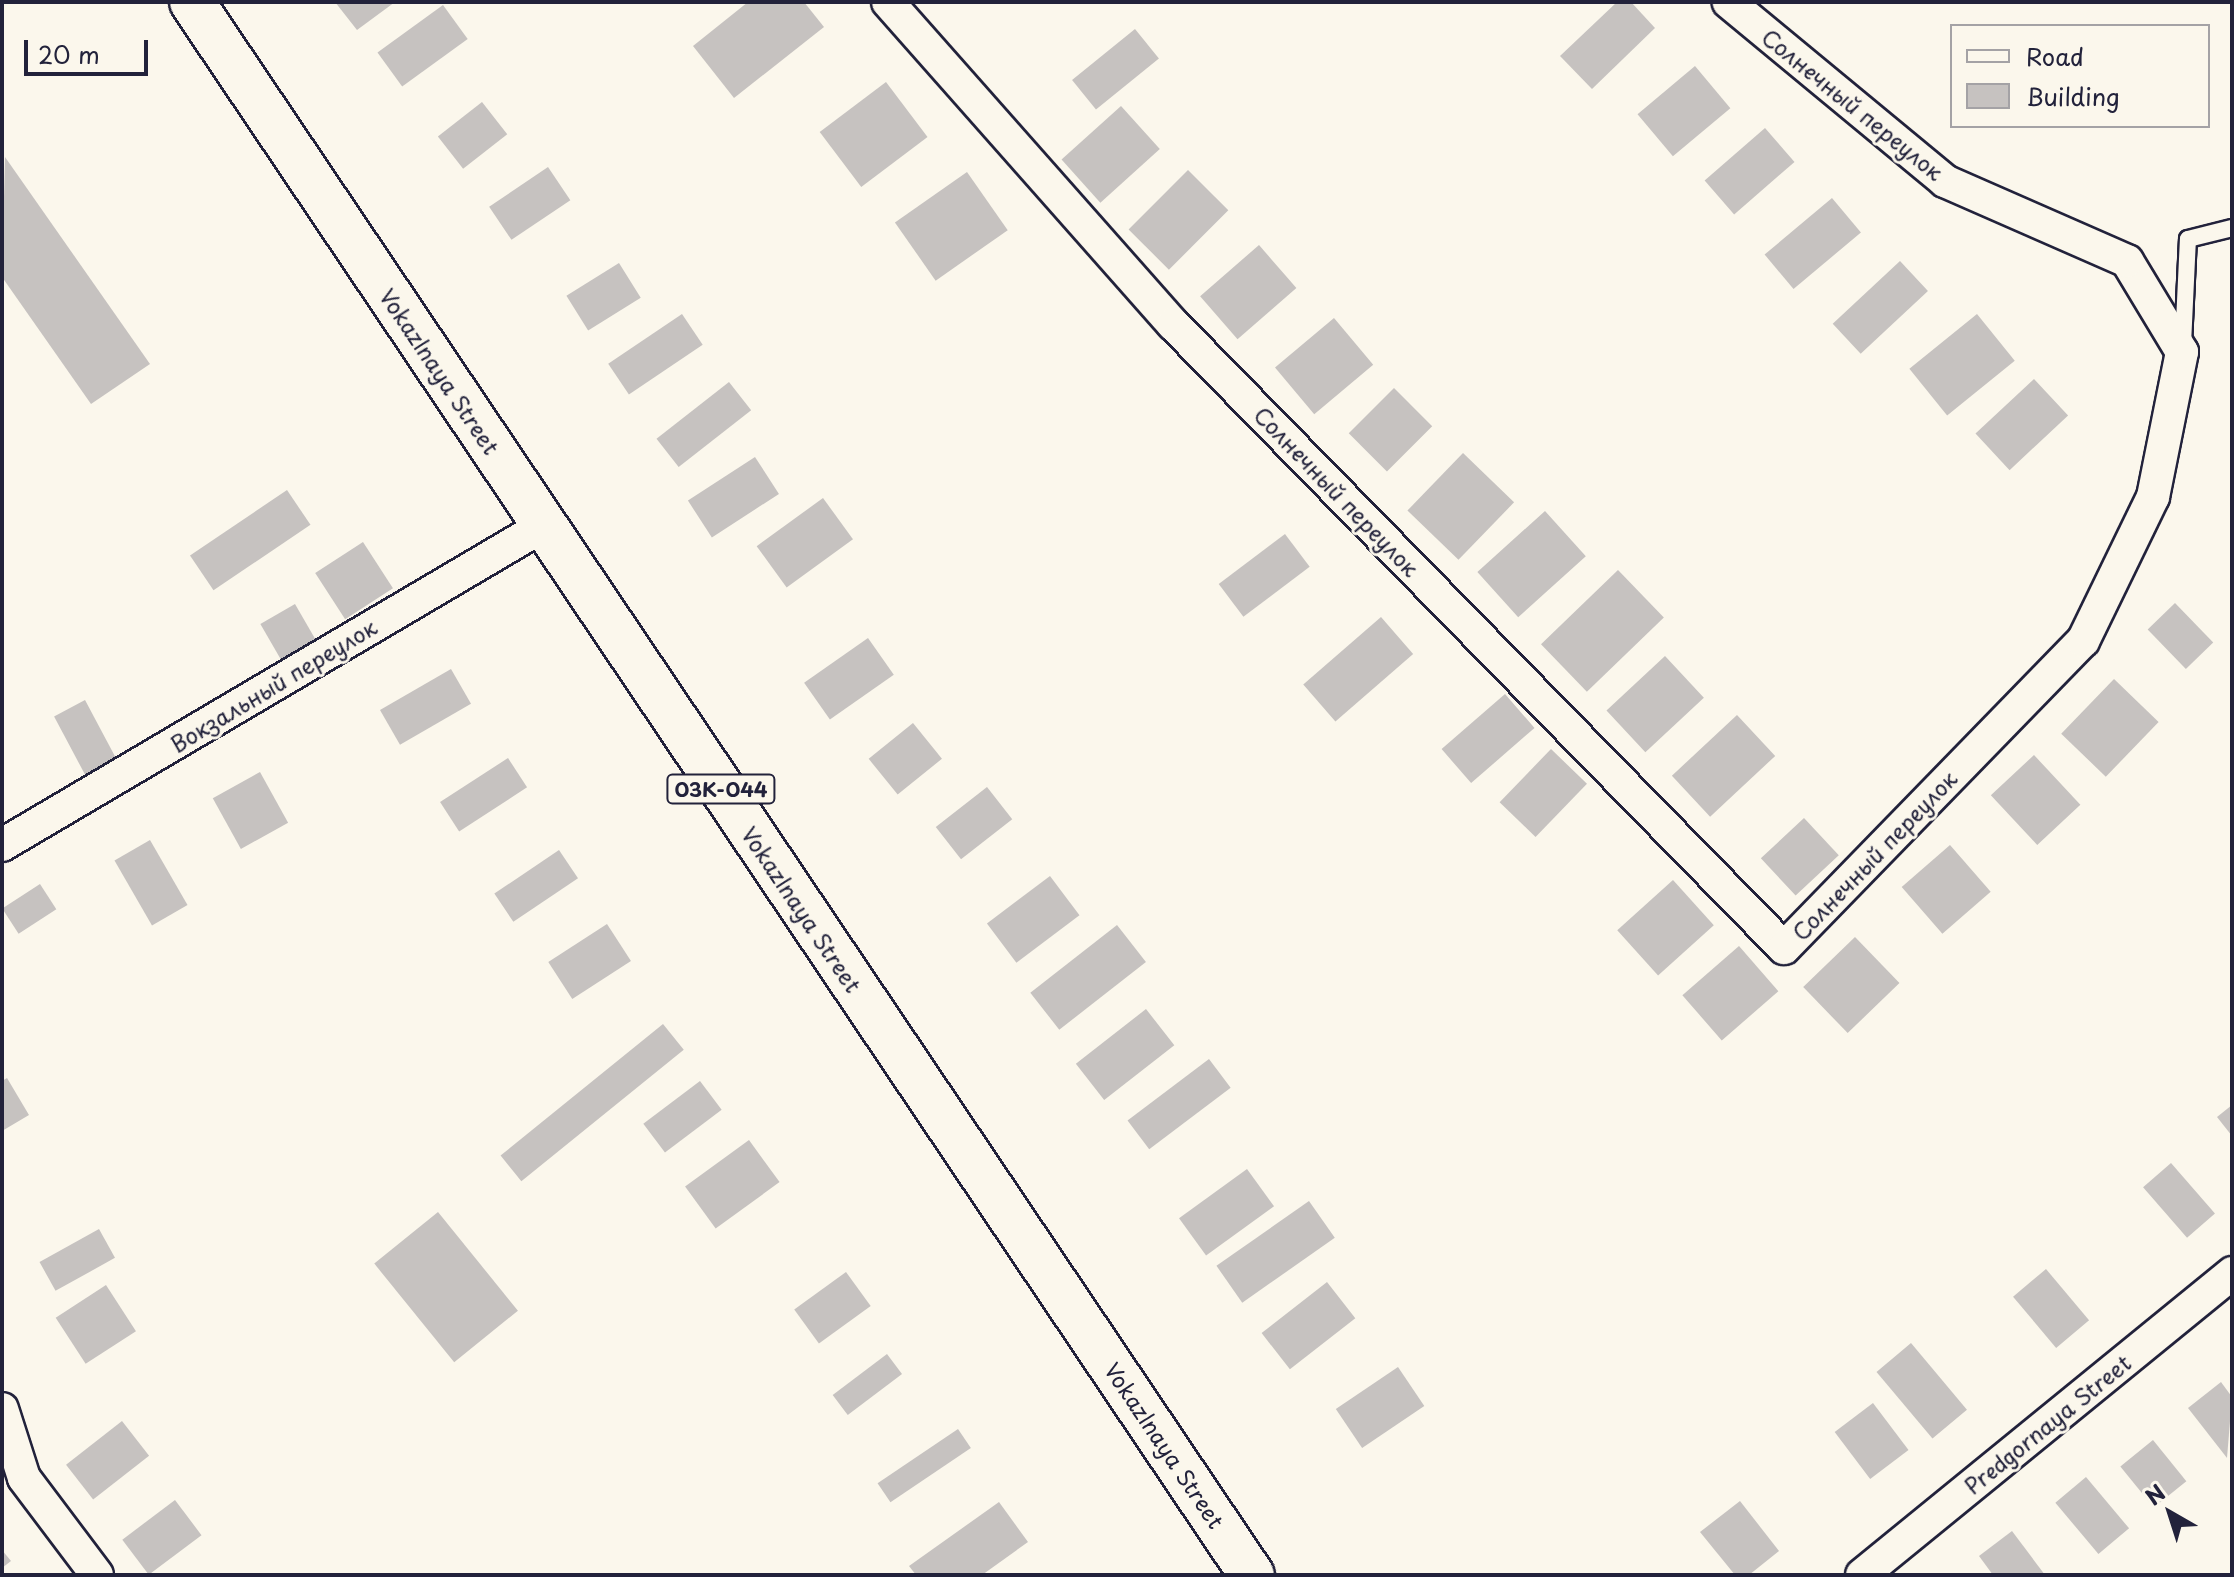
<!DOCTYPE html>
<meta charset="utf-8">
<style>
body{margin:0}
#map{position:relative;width:2234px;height:1577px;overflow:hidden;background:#fbf7ec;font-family:"Playpen Sans",sans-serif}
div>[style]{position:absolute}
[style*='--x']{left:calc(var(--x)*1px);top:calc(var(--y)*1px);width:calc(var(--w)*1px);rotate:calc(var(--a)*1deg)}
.building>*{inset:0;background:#c6c2c0;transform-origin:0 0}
.roads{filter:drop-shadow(2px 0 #22223b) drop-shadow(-2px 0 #22223b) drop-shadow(0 2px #22223b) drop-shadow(0 -2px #22223b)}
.lane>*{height:16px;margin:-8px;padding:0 8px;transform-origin:8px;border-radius:8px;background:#fbf7ec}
.street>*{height:32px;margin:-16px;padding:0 16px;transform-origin:16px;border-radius:16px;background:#fbf7ec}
.primary>*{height:44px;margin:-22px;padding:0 22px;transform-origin:22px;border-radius:22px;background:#fbf7ec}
span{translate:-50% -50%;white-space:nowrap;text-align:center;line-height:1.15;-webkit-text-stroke:6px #fbf7ec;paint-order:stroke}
.shield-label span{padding:2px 6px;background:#fbf7ec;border:2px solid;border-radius:6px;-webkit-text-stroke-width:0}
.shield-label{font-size:20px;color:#22223b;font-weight:700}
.street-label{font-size:22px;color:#22223b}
.frame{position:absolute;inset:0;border:4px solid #22223b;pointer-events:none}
.legend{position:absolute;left:1950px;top:24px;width:260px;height:104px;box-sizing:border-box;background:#fbf7ec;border:2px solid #a4a2a5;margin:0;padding:10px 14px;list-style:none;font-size:24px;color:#22223b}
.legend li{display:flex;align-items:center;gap:16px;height:40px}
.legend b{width:40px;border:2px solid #a4a2a5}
.north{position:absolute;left:2130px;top:1473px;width:80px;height:80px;-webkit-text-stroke:6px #fbf7ec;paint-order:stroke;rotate:321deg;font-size:22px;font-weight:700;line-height:32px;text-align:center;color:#22223b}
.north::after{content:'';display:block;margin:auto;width:28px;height:36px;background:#22223b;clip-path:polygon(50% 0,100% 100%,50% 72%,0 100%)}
.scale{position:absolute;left:24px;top:40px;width:124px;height:36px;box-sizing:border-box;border:4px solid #22223b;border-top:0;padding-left:10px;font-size:24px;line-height:28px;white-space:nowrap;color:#22223b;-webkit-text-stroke:6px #fbf7ec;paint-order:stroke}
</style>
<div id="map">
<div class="building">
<div style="clip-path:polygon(335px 2px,395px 2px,357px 30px)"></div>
<div style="clip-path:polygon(748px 2px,804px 2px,824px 27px,734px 98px,693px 46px)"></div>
<div style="clip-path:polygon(1617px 2px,1631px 2px,1655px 28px,1592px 89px,1560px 56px)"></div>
<div style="left:443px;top:5px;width:42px;height:81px;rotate:54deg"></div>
<div style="left:1135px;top:29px;width:38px;height:81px;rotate:51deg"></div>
<div style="left:1695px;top:66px;width:55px;height:75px;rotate:50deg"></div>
<div style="left:886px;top:82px;width:69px;height:83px;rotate:53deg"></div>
<div style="left:482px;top:102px;width:41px;height:56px;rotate:52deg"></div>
<div style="left:1121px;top:106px;width:58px;height:80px;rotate:48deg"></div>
<div style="left:1765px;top:128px;width:45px;height:80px;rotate:49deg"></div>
<div style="clip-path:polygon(5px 157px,150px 364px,91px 404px,2px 277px)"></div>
<div style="left:548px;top:167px;width:40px;height:71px;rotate:56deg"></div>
<div style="left:1188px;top:170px;width:57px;height:84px;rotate:45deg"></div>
<div style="left:967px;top:172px;width:71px;height:88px;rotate:55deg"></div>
<div style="left:1832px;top:198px;width:45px;height:88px;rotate:50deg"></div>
<div style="left:1259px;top:245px;width:57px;height:78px;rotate:49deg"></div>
<div style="left:1900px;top:261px;width:41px;height:92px;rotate:47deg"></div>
<div style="left:619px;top:263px;width:41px;height:62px;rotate:58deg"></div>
<div style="left:682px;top:314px;width:37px;height:89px;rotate:56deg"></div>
<div style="left:1977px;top:314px;width:60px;height:87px;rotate:51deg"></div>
<div style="left:1334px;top:318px;width:61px;height:77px;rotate:50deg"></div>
<div style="left:2034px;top:379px;width:50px;height:80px;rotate:47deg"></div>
<div style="left:729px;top:382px;width:36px;height:92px;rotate:52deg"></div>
<div style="left:1394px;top:388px;width:54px;height:64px;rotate:45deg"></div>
<div style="left:1463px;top:453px;width:71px;height:80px;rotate:44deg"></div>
<div style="left:755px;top:457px;width:44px;height:80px;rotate:57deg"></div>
<div style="left:287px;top:490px;width:42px;height:117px;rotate:56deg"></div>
<div style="left:823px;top:498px;width:51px;height:82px;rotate:54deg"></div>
<div style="left:1545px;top:511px;width:61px;height:91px;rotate:48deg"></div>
<div style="left:1285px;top:534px;width:41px;height:83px;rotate:53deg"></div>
<div style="left:363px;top:542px;width:55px;height:57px;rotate:57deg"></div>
<div style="left:1618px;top:570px;width:66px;height:107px;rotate:46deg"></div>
<div style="left:2175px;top:603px;width:55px;height:38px;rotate:46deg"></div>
<div style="left:295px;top:604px;width:50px;height:40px;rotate:60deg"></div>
<div style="left:1381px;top:617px;width:49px;height:103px;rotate:49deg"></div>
<div style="left:868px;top:638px;width:45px;height:78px;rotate:55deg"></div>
<div style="left:1665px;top:656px;width:57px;height:80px;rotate:47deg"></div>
<div style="left:451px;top:669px;width:40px;height:82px;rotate:60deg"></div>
<div style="left:2114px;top:679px;width:62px;height:76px;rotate:44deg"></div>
<div style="left:1505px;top:694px;width:45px;height:84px;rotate:49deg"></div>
<div style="left:85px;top:700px;width:68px;height:35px;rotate:62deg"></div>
<div style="left:1737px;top:715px;width:56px;height:89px;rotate:47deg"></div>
<div style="left:913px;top:723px;width:46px;height:57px;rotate:51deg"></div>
<div style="left:1551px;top:749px;width:50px;height:74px;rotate:44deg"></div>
<div style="left:2034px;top:755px;width:68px;height:59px;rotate:47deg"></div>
<div style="left:508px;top:758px;width:35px;height:81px;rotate:57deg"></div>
<div style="left:260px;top:772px;width:58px;height:54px;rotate:61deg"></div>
<div style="left:987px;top:787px;width:41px;height:65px;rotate:52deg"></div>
<div style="left:1804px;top:818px;width:51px;height:59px;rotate:47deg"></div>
<div style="left:150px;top:840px;width:75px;height:41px;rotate:60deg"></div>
<div style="left:1950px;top:845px;width:62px;height:64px;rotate:49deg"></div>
<div style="left:559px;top:850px;width:34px;height:78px;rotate:56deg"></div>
<div style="left:1050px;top:876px;width:49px;height:79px;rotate:53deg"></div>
<div style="left:1673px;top:880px;width:61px;height:75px;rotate:48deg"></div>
<div style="left:40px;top:884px;width:30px;height:45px;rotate:57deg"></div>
<div style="left:607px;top:924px;width:44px;height:70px;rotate:57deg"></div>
<div style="left:1117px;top:925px;width:47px;height:110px;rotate:52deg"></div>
<div style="left:1855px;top:937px;width:64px;height:72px;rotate:46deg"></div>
<div style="left:1739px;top:946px;width:60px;height:75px;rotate:49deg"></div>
<div style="left:1146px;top:1009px;width:46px;height:89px;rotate:52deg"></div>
<div style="left:663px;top:1024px;width:33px;height:209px;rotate:51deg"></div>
<div style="left:1209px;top:1059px;width:36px;height:102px;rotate:53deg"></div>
<div style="clip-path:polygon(7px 1078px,29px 1115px,2px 1131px,2px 1081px)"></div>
<div style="left:700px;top:1081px;width:36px;height:71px;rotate:53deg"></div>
<div style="clip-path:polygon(2232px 1105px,2232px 1136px,2217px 1117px)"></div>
<div style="left:749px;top:1140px;width:52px;height:79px;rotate:54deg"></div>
<div style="left:2171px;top:1163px;width:67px;height:37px;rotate:49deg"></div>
<div style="left:1247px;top:1169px;width:46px;height:84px;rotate:54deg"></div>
<div style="left:1309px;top:1201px;width:45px;height:113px;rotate:55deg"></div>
<div style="left:438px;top:1212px;width:127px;height:82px;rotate:51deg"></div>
<div style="left:99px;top:1229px;width:33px;height:68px;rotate:61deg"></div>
<div style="left:2046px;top:1269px;width:67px;height:43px;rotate:50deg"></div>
<div style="left:846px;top:1272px;width:42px;height:64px;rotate:54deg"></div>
<div style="left:1327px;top:1282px;width:46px;height:83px;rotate:52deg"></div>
<div style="left:106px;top:1285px;width:55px;height:60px;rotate:57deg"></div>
<div style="left:1911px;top:1343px;width:87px;height:45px;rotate:50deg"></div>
<div style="left:887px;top:1354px;width:25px;height:68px;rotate:53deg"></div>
<div style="left:1398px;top:1367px;width:47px;height:75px;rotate:56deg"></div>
<div style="clip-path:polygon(2221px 1382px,2232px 1397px,2227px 1458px,2188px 1408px)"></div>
<div style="left:1873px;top:1403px;width:59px;height:48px;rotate:53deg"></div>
<div style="left:122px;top:1421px;width:44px;height:71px;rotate:52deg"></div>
<div style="left:958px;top:1429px;width:23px;height:97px;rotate:56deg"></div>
<div style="left:2153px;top:1440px;width:53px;height:42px;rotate:51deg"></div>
<div style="left:2086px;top:1477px;width:67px;height:40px;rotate:50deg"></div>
<div style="left:175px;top:1500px;width:44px;height:66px;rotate:53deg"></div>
<div style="clip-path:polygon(1740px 1501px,1779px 1551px,1749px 1575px,1735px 1575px,1700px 1532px)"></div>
<div style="clip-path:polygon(999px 1502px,1028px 1542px,982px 1575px,916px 1575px,909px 1566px)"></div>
<div style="clip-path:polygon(2012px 1531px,2045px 1575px,1993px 1575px,1979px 1556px)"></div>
<div style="clip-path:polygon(2px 1550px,11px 1561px,2px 1568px)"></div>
</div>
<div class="roads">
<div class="lane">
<div style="--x:2183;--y:344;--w:105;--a:-87.3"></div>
<div style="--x:2188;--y:239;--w:45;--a:-14"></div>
</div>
<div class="street">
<div style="--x:888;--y:2;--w:430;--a:48.5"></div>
<div style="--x:1173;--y:324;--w:873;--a:45.6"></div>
<div style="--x:1784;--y:948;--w:429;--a:-45.8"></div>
<div style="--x:2083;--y:641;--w:160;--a:-64.1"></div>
<div style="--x:2153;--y:497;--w:148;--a:-78.7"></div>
<div style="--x:2182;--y:352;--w:106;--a:-121.1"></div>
<div style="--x:2127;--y:261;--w:199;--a:-156.3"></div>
<div style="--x:1945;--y:181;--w:281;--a:-140.4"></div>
<div style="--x:2;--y:845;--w:628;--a:-30.53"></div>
<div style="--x:2;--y:1409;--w:72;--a:72.3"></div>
<div style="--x:24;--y:1478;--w:121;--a:53"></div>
<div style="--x:1862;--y:1575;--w:478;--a:-39.2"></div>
</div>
<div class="primary">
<div style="--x:192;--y:2;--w:1897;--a:56.03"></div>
</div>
</div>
<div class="shield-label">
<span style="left:721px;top:789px">03К-044</span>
</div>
<div class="street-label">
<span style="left:1853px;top:104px;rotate:39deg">Солнечный переулок</span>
<span style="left:440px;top:371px;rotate:56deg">Vokazlnaya Street</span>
<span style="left:1337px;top:491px;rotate:46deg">Солнечный переулок</span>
<span style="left:273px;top:685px;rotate:-31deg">Вокзальный переулок</span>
<span style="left:1874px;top:855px;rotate:-46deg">Солнечный переулок</span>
<span style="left:802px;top:909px;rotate:56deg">Vokazlnaya Street</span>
<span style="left:2047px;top:1424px;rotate:-39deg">Predgornaya Street</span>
<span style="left:1165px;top:1445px;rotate:56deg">Vokazlnaya Street</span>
</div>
<div class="frame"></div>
<ul class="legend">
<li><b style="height:10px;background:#fbf7ec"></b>Road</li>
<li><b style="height:22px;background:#c6c2c0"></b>Building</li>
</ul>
<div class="north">N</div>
<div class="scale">20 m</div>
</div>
